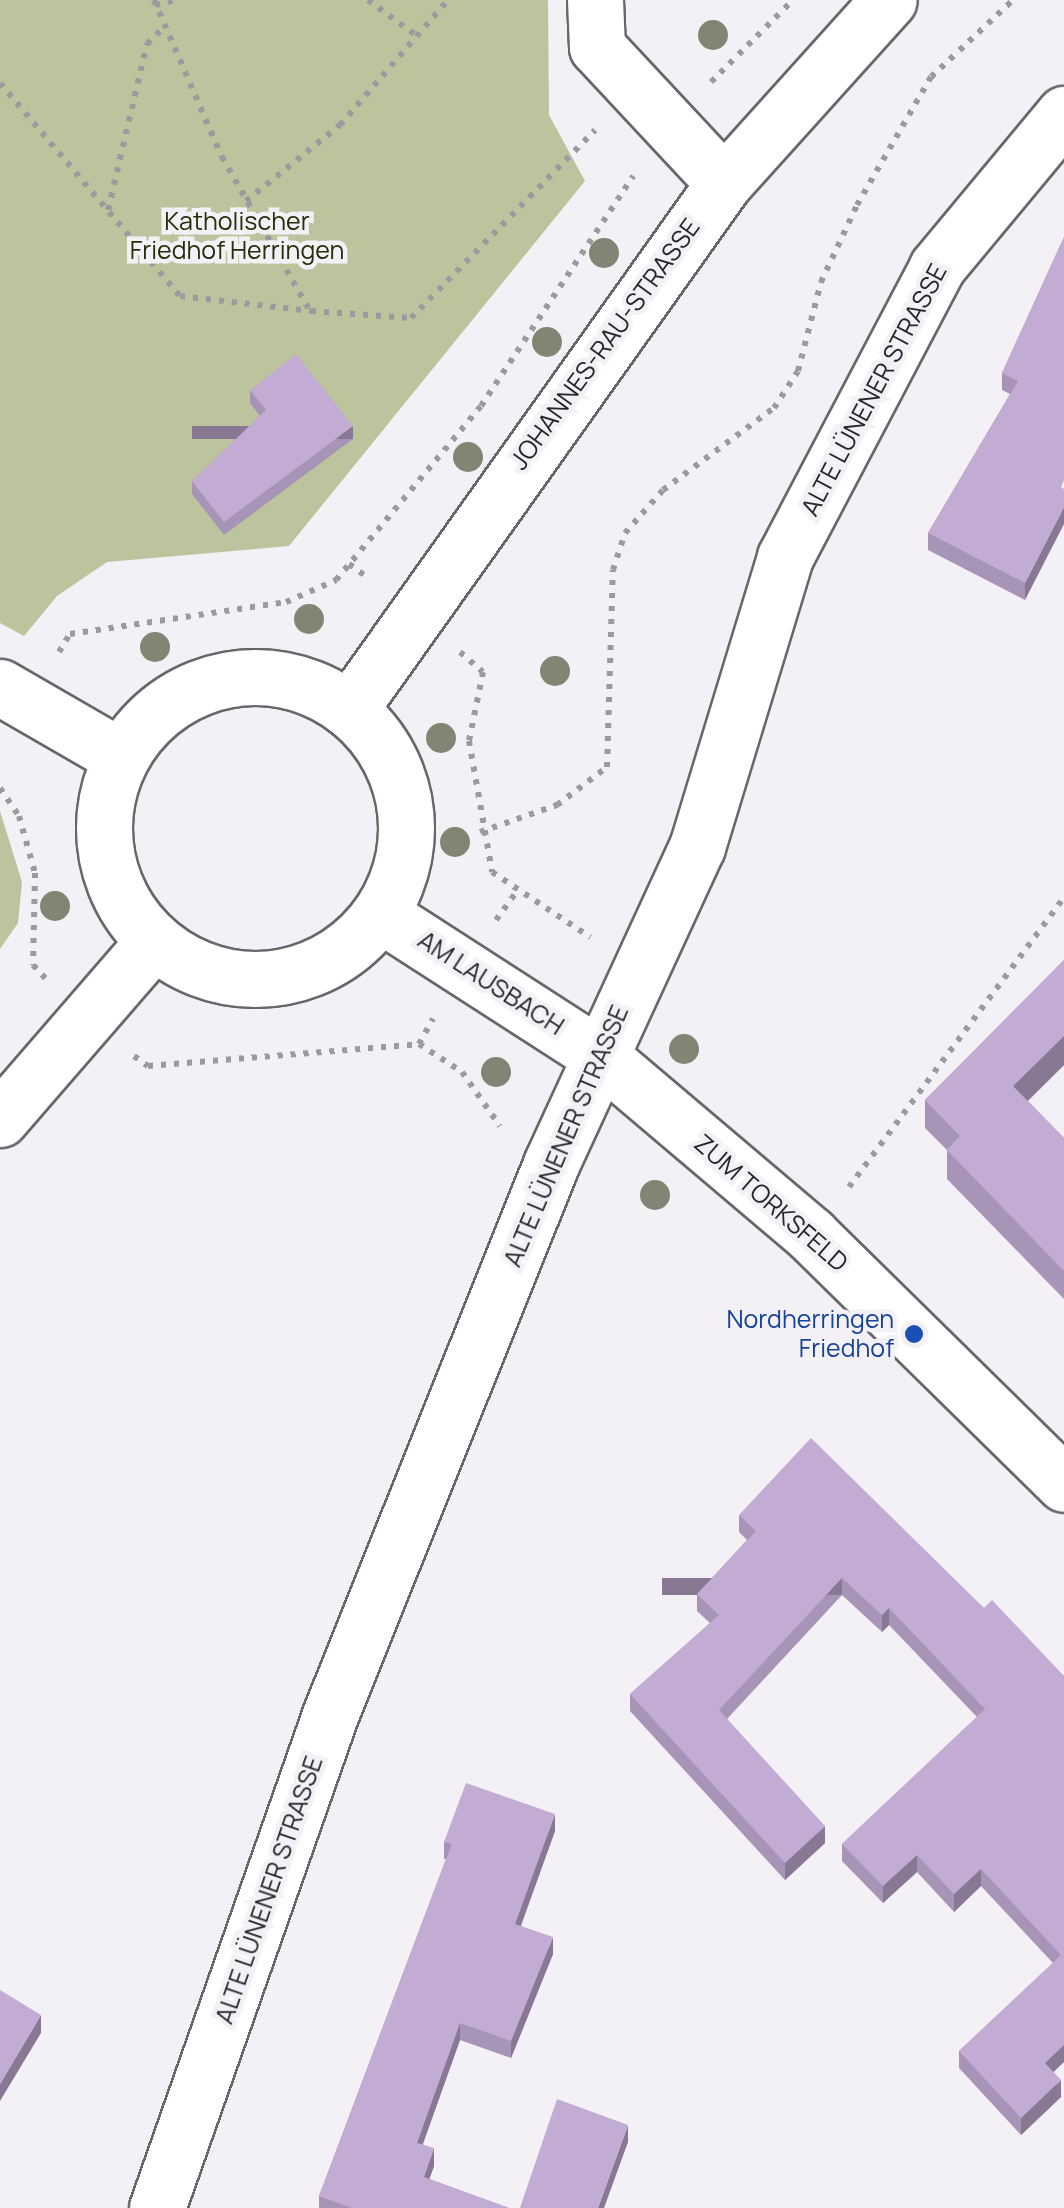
<!DOCTYPE html>
<meta charset="utf-8">
<style>
body{margin:0}
#map{position:relative;width:1064px;height:2208px;overflow:hidden;background:#f3f0f6;font-family:Manrope,sans-serif}
div>[style]{position:absolute}
[style*='--x']{left:calc(var(--x)*1px);top:calc(var(--y)*1px);width:calc(var(--w)*1px);rotate:calc(var(--a)*1deg)}
.green>*{inset:0;background:#bcc49d}
.path>*{height:6px;margin-top:-3px;transform-origin:0;background:repeating-linear-gradient(90deg,#9c9a9e 0 5px,transparent 0 13px)}
.roads{filter:drop-shadow(2px 0 #69666b) drop-shadow(-2px 0 #69666b) drop-shadow(0 2px #69666b) drop-shadow(0 -2px #69666b)}
.minor>*{height:55px;margin:-27.5px;padding:0 27.5px;transform-origin:27.5px;border-radius:27.5px;background:#fff}
.tertiary>*{height:55px;margin:-27.5px;padding:0 27.5px;transform-origin:27.5px;border-radius:27.5px;background:#fff}
.secondary>*{height:55px;margin:-27.5px;padding:0 27.5px;transform-origin:27.5px;border-radius:27.5px;background:#fff}
.secondary>.ring{margin:-27.5px;padding:0;box-sizing:content-box;background:none;border:55px solid #fff;border-radius:50%}
.trees>*{width:30px;height:30px;margin:-15px;border-radius:50%;background:#838473}
.wall>*{inset:0;background:#a894b6}
.shaded-wall>*{inset:0;background:#887894;transform-origin:0 0}
.building>*{inset:0;background:#c3acd4}
.dots>*{width:28px;height:28px;translate:-50% -50%;box-sizing:border-box;border:5px solid #f3f0f6;border-radius:50%}
span{translate:-50% -50%;white-space:nowrap;text-align:center;line-height:1.15;-webkit-text-stroke:9px #f3f0f6;paint-order:stroke}
.park-label{font-size:25px;color:#282c08}
.street-label{font-size:25px;color:#282629}
.transit-label{font-size:25px;color:#164399}
.right{translate:-100% -50%;text-align:right}
</style>
<div id="map">
<div class="green">
<div style="clip-path:polygon(0 0,548px 0,549px 115px,585px 181px,289px 546px,107px 562px,57px 596px,24px 636px,0 623px)"></div>
<div style="clip-path:polygon(0 811px,22px 882px,18px 923px,0 949px)"></div>
</div>
<div class="path">
<div style="--x:154;--y:0;--w:171;--a:66.6"></div>
<div style="--x:222;--y:157;--w:177;--a:60.3"></div>
<div style="--x:368;--y:0;--w:64;--a:36.2"></div>
<div style="--x:155;--y:5;--w:21;--a:-14"></div>
<div style="--x:711;--y:82;--w:116;--a:-45"></div>
<div style="--x:0;--y:83;--w:279;--a:49.8"></div>
<div style="--x:180;--y:296;--w:132;--a:6.5"></div>
<div style="--x:311;--y:311;--w:100;--a:4"></div>
<div style="--x:411;--y:318;--w:263;--a:-45.6"></div>
<div style="--x:246;--y:201;--w:121;--a:-39"></div>
<div style="--x:340;--y:125;--w:165;--a:-49.2"></div>
<div style="--x:108;--y:210;--w:171;--a:-76.8"></div>
<div style="--x:147;--y:44;--w:23;--a:-45"></div>
<div style="--x:349;--y:564;--w:24;--a:36"></div>
<div style="--x:59;--y:652;--w:21;--a:-59"></div>
<div style="--x:70;--y:634;--w:218;--a:-8.4"></div>
<div style="--x:286;--y:602;--w:55;--a:-23.7"></div>
<div style="--x:336;--y:580;--w:226;--a:-50.2"></div>
<div style="--x:481;--y:406;--w:276;--a:-56.5"></div>
<div style="--x:460;--y:652;--w:30;--a:41"></div>
<div style="--x:483;--y:672;--w:70;--a:101.5"></div>
<div style="--x:469;--y:741;--w:133;--a:80"></div>
<div style="--x:492;--y:872;--w:118;--a:33.6"></div>
<div style="--x:0;--y:788;--w:34;--a:56"></div>
<div style="--x:19;--y:816;--w:59;--a:74.3"></div>
<div style="--x:35;--y:873;--w:92;--a:91.2"></div>
<div style="--x:33;--y:965;--w:19;--a:47"></div>
<div style="--x:480;--y:832;--w:82;--a:-19.3"></div>
<div style="--x:557;--y:805;--w:63;--a:-37.2"></div>
<div style="--x:607;--y:767;--w:197;--a:-88.3"></div>
<div style="--x:613;--y:570;--w:39;--a:-72"></div>
<div style="--x:625;--y:533;--w:57;--a:-48.5"></div>
<div style="--x:663;--y:490;--w:138;--a:-36.5"></div>
<div style="--x:774;--y:408;--w:44;--a:-57"></div>
<div style="--x:798;--y:371;--w:92;--a:-75.5"></div>
<div style="--x:821;--y:282;--w:85;--a:-64.9"></div>
<div style="--x:857;--y:205;--w:148;--a:-60"></div>
<div style="--x:931;--y:77;--w:112;--a:-43.2"></div>
<div style="--x:496;--y:920;--w:36;--a:-54"></div>
<div style="--x:419;--y:1044;--w:29;--a:-61"></div>
<div style="--x:134;--y:1056;--w:17;--a:36"></div>
<div style="--x:148;--y:1066;--w:272;--a:-4.6"></div>
<div style="--x:419;--y:1044;--w:51;--a:33.1"></div>
<div style="--x:462;--y:1072;--w:66;--a:54.9"></div>
<div style="--x:849;--y:1187;--w:360;--a:-53.4"></div>
</div>
<div class="roads">
<div class="minor">
<div style="--x:595;--y:0;--w:47;--a:87.6"></div>
<div style="--x:597;--y:47;--w:186;--a:47"></div>
<div style="--x:157;--y:2208;--w:522;--a:-70.66"></div>
<div style="--x:330;--y:1715;--w:594;--a:-68.14"></div>
<div style="--x:551;--y:1164;--w:349;--a:-65.3"></div>
<div style="--x:697;--y:847;--w:303;--a:-73.1"></div>
<div style="--x:785;--y:557;--w:327;--a:-62.3"></div>
<div style="--x:937;--y:267;--w:199;--a:-50.3"></div>
</div>
<div class="tertiary">
<div style="--x:349;--y:710;--w:647;--a:-54.57"></div>
<div style="--x:724;--y:183;--w:246;--a:-48"></div>
<div style="--x:0;--y:1119;--w:235;--a:-49.1"></div>
</div>
<div class="secondary">
<div class="ring" style="left:104px;top:677px;width:247px;height:247px"></div>
<div style="--x:0;--y:687;--w:140;--a:30"></div>
<div style="--x:380;--y:914;--w:260;--a:32.8"></div>
<div style="--x:599;--y:1055;--w:278;--a:40.3"></div>
<div style="--x:811;--y:1235;--w:355;--a:44.5"></div>
</div>
</div>
<div class="trees">
<div style="left:713px;top:35px"></div>
<div style="left:604px;top:253px"></div>
<div style="left:547px;top:342px"></div>
<div style="left:468px;top:457px"></div>
<div style="left:309px;top:619px"></div>
<div style="left:155px;top:647px"></div>
<div style="left:555px;top:671px"></div>
<div style="left:441px;top:738px"></div>
<div style="left:455px;top:842px"></div>
<div style="left:55px;top:906px"></div>
<div style="left:684px;top:1049px"></div>
<div style="left:496px;top:1072px"></div>
<div style="left:655px;top:1195px"></div>
</div>
<div class="wall">
<div style="clip-path:polygon(1064px 237px,1025px 600px,928px 550px,928px 533px,1010px 394px,1002px 390px,1002px 373px)"></div>
<div style="clip-path:polygon(250px 390px,353px 439px,224px 535px,192px 494px,192px 481px,260px 416px,250px 403px)"></div>
<div style="clip-path:polygon(1064px 939px,1064px 1065px,1028px 1101px,1064px 1138px,1064px 1299px,947px 1179px,947px 1150px,925px 1128px,925px 1100px,1064px 960px)"></div>
<div style="clip-path:polygon(739px 1515px,984px 1608px,1064px 1676px,1064px 2062px,1053px 2072px,1061px 2097px,1021px 2135px,959px 2068px,959px 2051px,1053px 1963px,981px 1886px,954px 1912px,917px 1872px,883px 1903px,842px 1861px,842px 1844px,977px 1717px,889px 1625px,882px 1632px,842px 1595px,727px 1719px,825px 1843px,785px 1880px,630px 1711px,630px 1694px,710px 1623px,697px 1611px,697px 1594px,747px 1540px,739px 1532px)"></div>
<div style="clip-path:polygon(555px 1831px,521px 1926px,553px 1954px,511px 2058px,460px 2040px,423px 2144px,434px 2166px,429px 2179px,509px 2208px,319px 2208px,319px 2196px,446px 1859px,444px 1859px,444px 1842px)"></div>
</div>
<div class="shaded-wall">
<div style="left:353px;top:426px;width:13px;height:161px;rotate:90deg"></div>
<div style="clip-path:polygon(1064px 507px,1064px 524px,1025px 600px,1025px 583px)"></div>
<div style="clip-path:polygon(1064px 1036px,1064px 1065px,1013px 1115px,1013px 1086px)"></div>
<div style="left:842px;top:1578px;width:17px;height:180px;rotate:90deg"></div>
<div style="clip-path:polygon(889px 1608px,889px 1625px,882px 1632px,882px 1615px)"></div>
<div style="clip-path:polygon(555px 1814px,555px 1831px,515px 1941px,515px 1924px)"></div>
<div style="clip-path:polygon(825px 1826px,825px 1843px,785px 1880px,785px 1863px)"></div>
<div style="clip-path:polygon(917px 1855px,917px 1872px,883px 1903px,883px 1886px)"></div>
<div style="clip-path:polygon(981px 1869px,981px 1886px,954px 1912px,954px 1894px)"></div>
<div style="clip-path:polygon(553px 1937px,553px 1954px,511px 2058px,511px 2041px)"></div>
<div style="clip-path:polygon(41px 2015px,41px 2033px,0 2101px,0 2084px)"></div>
<div style="clip-path:polygon(460px 2023px,460px 2040px,417px 2160px,417px 2143px)"></div>
<div style="clip-path:polygon(1064px 2045px,1064px 2062px,1045px 2080px,1045px 2063px)"></div>
<div style="clip-path:polygon(1061px 2080px,1061px 2097px,1021px 2135px,1021px 2118px)"></div>
<div style="clip-path:polygon(628px 2125px,628px 2142px,604px 2208px,598px 2208px)"></div>
<div style="clip-path:polygon(434px 2148px,434px 2166px,424px 2194px,424px 2177px)"></div>
</div>
<div class="building">
<div style="clip-path:polygon(1064px 237px,1064px 480px,1061px 487px,1064px 489px,1064px 507px,1025px 583px,928px 533px,1018px 381px,1002px 373px)"></div>
<div style="clip-path:polygon(296px 354px,353px 426px,224px 522px,192px 481px,266px 410px,250px 390px)"></div>
<div style="clip-path:polygon(1064px 960px,1064px 1036px,1013px 1086px,1064px 1138px,1064px 1271px,947px 1150px,960px 1136px,925px 1100px)"></div>
<div style="clip-path:polygon(811px 1438px,984px 1608px,992px 1600px,1064px 1676px,1064px 2045px,1045px 2063px,1061px 2080px,1021px 2118px,959px 2051px,1061px 1955px,981px 1869px,954px 1894px,917px 1855px,883px 1886px,842px 1844px,985px 1709px,889px 1608px,882px 1615px,842px 1578px,719px 1710px,825px 1826px,785px 1863px,630px 1694px,719px 1615px,697px 1594px,756px 1531px,739px 1515px)"></div>
<div style="clip-path:polygon(466px 1783px,555px 1814px,515px 1924px,553px 1937px,511px 2041px,460px 2023px,417px 2143px,434px 2148px,424px 2177px,509px 2208px,352px 2208px,319px 2196px,452px 1844px,444px 1842px)"></div>
<div style="clip-path:polygon(0 1990px,41px 2015px,0 2084px)"></div>
<div style="clip-path:polygon(557px 2099px,628px 2125px,598px 2208px,520px 2208px)"></div>
</div>
<div class="dots">
<div style="left:914px;top:1334px;background:#1a4fb4"></div>
</div>
<div class="park-label">
<span style="left:237px;top:236px">Katholischer<br>Friedhof Herringen</span>
</div>
<div class="street-label">
<span style="left:605px;top:344px;rotate:-54deg">JOHANNES-RAU-STRASSE</span>
<span style="left:874px;top:390px;rotate:-62deg">ALTE LÜNENER STRASSE</span>
<span style="left:491px;top:983px;rotate:33deg">AM LAUSBACH</span>
<span style="left:566px;top:1136px;rotate:-67deg">ALTE LÜNENER STRASSE</span>
<span style="left:771px;top:1203px;rotate:41deg">ZUM TORKSFELD</span>
<span style="left:269px;top:1890px;rotate:-71deg">ALTE LÜNENER STRASSE</span>
</div>
<div class="transit-label">
<span class="right" style="left:894px;top:1334px">Nordherringen<br>Friedhof</span>
</div>
</div>
